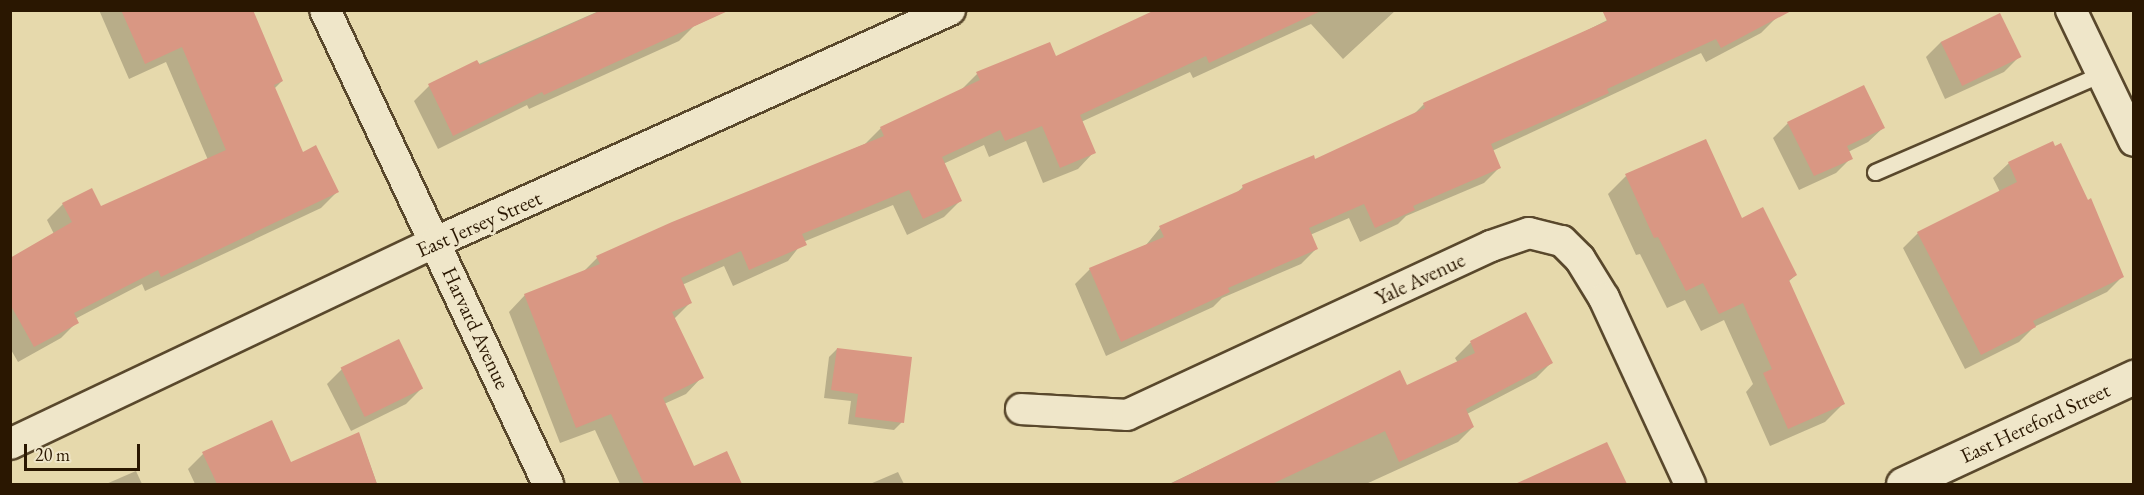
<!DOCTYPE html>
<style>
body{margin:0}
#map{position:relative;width:2144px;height:495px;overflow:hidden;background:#e6d9ac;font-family:"EB Garamond",serif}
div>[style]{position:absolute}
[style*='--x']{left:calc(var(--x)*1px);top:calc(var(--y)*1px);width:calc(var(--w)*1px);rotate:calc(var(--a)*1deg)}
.shadow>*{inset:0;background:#0003}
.building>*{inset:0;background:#d99783;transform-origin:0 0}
.roads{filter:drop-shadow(2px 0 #59482c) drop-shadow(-2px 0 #59482c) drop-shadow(0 2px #59482c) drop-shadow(0 -2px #59482c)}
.service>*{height:15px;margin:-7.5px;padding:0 7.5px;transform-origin:7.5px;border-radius:7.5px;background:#efe6c9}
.minor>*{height:30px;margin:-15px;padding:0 15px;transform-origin:15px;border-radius:15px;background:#efe6c9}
.tertiary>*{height:33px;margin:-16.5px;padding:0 16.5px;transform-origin:16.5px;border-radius:16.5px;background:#efe6c9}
span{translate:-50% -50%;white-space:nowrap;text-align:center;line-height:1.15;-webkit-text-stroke:6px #efe6c9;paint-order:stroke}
.street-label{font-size:21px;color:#2a1701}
.frame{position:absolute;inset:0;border:12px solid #2a1701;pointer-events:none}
.scale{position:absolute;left:24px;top:444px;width:116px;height:27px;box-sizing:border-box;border:3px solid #2a1701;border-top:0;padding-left:8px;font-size:18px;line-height:21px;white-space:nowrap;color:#2a1701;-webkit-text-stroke:4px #efe6c9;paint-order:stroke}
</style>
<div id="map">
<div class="shadow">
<div style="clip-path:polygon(99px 10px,251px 10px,282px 81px,274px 89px,302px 154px,337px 192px,321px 208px,145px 291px,142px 284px,75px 319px,77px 322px,61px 338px,18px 362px,10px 348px,10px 259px,54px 234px,47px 220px,63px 204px,92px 190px,101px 208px,208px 160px,166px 62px,129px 79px)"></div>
<div style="clip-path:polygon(601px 10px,729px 10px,694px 26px,679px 41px,529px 109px,527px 105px,438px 149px,414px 101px,429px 86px)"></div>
<div style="clip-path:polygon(1159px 10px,1396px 10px,1343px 59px,1311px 24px,1193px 78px,1190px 72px,1081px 122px,1094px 152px,1078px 169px,1043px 183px,1026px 141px,989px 157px,984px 145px,943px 164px,960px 201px,944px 217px,907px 235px,893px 205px,803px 242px,788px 261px,733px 286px,724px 266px,682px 285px,690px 303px,674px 319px,702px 377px,686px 394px,664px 404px,693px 468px,726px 453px,741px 484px,620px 484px,595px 430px,560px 443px,509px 312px,525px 295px,582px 273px,597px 258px,865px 144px,881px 128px,961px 90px,977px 74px,1055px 58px)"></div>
<div style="clip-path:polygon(1627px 10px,1776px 18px,1761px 33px,1706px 62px,1701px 53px,1492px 151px,1499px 168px,1484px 183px,1406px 216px,1398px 224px,1360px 242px,1349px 218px,1310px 235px,1316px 249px,1301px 264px,1222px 298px,1213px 307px,1106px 356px,1075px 284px,1090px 269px,1146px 245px,1160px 228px,1234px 195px,1243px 187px,1315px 161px,1413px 115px,1424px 104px,1523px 63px)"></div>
<div style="clip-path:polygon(1941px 42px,2019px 57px,2004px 72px,1945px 99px,1926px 57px)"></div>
<div style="clip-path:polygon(1788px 123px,1883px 128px,1868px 142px,1848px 152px,1851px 158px,1836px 173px,1799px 190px,1773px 138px)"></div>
<div style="clip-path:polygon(2009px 163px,2123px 276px,2107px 292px,2034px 327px,2019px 342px,1965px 369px,1903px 248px,1918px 233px,2000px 192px,1993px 178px)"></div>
<div style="clip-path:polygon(1626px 176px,1741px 220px,1796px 275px,1788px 282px,1843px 404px,1825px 422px,1770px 446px,1746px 392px,1753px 384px,1724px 320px,1701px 331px,1685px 300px,1667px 308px,1640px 254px,1636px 255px,1608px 194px)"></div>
<div style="clip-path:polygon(1526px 314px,1551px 363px,1536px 378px,1467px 414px,1473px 427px,1458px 442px,1366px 484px,1169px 484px,1358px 395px,1406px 387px,1458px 363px,1455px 358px,1470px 343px)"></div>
<div style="clip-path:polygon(837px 349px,902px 422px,894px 430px,848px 424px,851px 401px,824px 398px,829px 357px)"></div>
<div style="clip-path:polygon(342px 369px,421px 389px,406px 404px,351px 431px,327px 384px)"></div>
<div style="clip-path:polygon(271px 422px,293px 469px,278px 484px,195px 484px,188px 469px,203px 454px)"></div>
<div style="clip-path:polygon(359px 434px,377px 484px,308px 484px,300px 466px)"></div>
<div style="clip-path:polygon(1606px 444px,1625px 484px,1519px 484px)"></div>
<div style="clip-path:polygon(136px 471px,142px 484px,106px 484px)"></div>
<div style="clip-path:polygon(898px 472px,904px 484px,870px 484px)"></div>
</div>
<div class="building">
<div style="clip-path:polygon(121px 10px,253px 10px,283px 81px,274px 85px,303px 152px,316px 145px,339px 192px,161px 277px,158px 270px,74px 313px,79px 323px,34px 347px,10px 304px,10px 258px,72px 222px,62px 203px,92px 188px,101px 206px,226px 150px,182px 47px,145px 64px)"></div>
<div style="clip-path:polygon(602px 10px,730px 10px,544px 95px,542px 92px,453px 136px,428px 84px,477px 60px,480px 65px)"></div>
<div style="clip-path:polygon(1155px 10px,1323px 10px,1209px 63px,1206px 56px,1080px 115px,1096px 153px,1060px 168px,1042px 126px,1005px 141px,1000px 130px,942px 157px,962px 201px,923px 219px,909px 190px,802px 234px,807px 245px,749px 270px,741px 251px,681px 278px,692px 303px,672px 312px,704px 378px,663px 398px,694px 466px,727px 451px,742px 484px,644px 484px,611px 414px,576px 428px,524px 294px,600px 264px,596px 256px,672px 222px,884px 136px,880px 127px,980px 80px,976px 72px,1050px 42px,1056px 56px)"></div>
<div style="clip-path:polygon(1602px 10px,1793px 10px,1721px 48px,1716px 39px,1607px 89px,1609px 93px,1491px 144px,1501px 168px,1413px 206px,1415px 210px,1375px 228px,1364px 204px,1309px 228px,1318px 249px,1228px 288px,1230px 292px,1121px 342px,1089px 268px,1164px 237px,1159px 226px,1243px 189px,1242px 185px,1314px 155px,1315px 159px,1425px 108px,1423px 103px,1607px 21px)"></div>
<div style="left:2000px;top:13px;width:49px;height:66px;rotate:64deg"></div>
<div style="clip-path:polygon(1864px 85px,1885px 128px,1847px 146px,1853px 159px,1814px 176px,1787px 122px)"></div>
<div style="clip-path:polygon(1706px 139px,1742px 218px,1763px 207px,1797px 275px,1789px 280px,1845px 404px,1788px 429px,1763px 373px,1772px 369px,1743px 303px,1719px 314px,1703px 283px,1686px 291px,1658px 237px,1654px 238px,1625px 174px)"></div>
<div style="clip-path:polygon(2053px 141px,2055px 146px,2061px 143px,2088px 200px,2091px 198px,2124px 277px,2033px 321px,2036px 327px,1981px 355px,1917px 232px,2017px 182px,2008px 162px)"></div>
<div style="clip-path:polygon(1526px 312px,1553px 363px,1466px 409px,1474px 427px,1399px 462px,1385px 431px,1272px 484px,1170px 484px,1400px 370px,1407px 385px,1475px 353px,1470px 341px)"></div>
<div style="left:399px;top:339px;width:55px;height:65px;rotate:64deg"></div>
<div style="clip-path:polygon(837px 348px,912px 357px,904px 423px,855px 417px,858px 394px,831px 390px)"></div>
<div style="clip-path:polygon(272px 420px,291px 462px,359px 432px,377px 484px,217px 484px,202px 452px)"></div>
<div style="clip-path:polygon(1607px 442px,1627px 484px,1515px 484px)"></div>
</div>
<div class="roads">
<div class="service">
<div style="--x:1875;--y:172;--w:247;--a:-23.4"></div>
</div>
<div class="minor">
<div style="--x:325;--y:10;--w:524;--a:64.8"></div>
<div style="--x:2071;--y:10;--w:145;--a:64.3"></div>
<div style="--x:1021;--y:409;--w:106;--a:3.2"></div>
<div style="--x:1127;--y:415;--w:401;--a:-24.9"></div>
<div style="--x:1491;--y:246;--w:40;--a:-18.9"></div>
<div style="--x:1529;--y:233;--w:34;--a:14"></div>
<div style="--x:1562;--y:241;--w:25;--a:45"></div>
<div style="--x:1580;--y:259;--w:46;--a:58.4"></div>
<div style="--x:1604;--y:298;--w:205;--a:65.2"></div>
<div style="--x:10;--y:444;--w:471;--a:-25.4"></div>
<div style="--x:436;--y:242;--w:564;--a:-24.29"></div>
</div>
<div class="tertiary">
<div style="--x:1903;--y:484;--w:255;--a:-24.9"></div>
</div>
</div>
<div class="street-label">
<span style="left:479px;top:224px;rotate:-24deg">East Jersey Street</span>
<span style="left:1420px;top:279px;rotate:-25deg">Yale Avenue</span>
<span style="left:476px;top:328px;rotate:65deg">Harvard Avenue</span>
<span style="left:2035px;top:423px;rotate:-25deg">East Hereford Street</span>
</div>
<div class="frame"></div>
<div class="scale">20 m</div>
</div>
